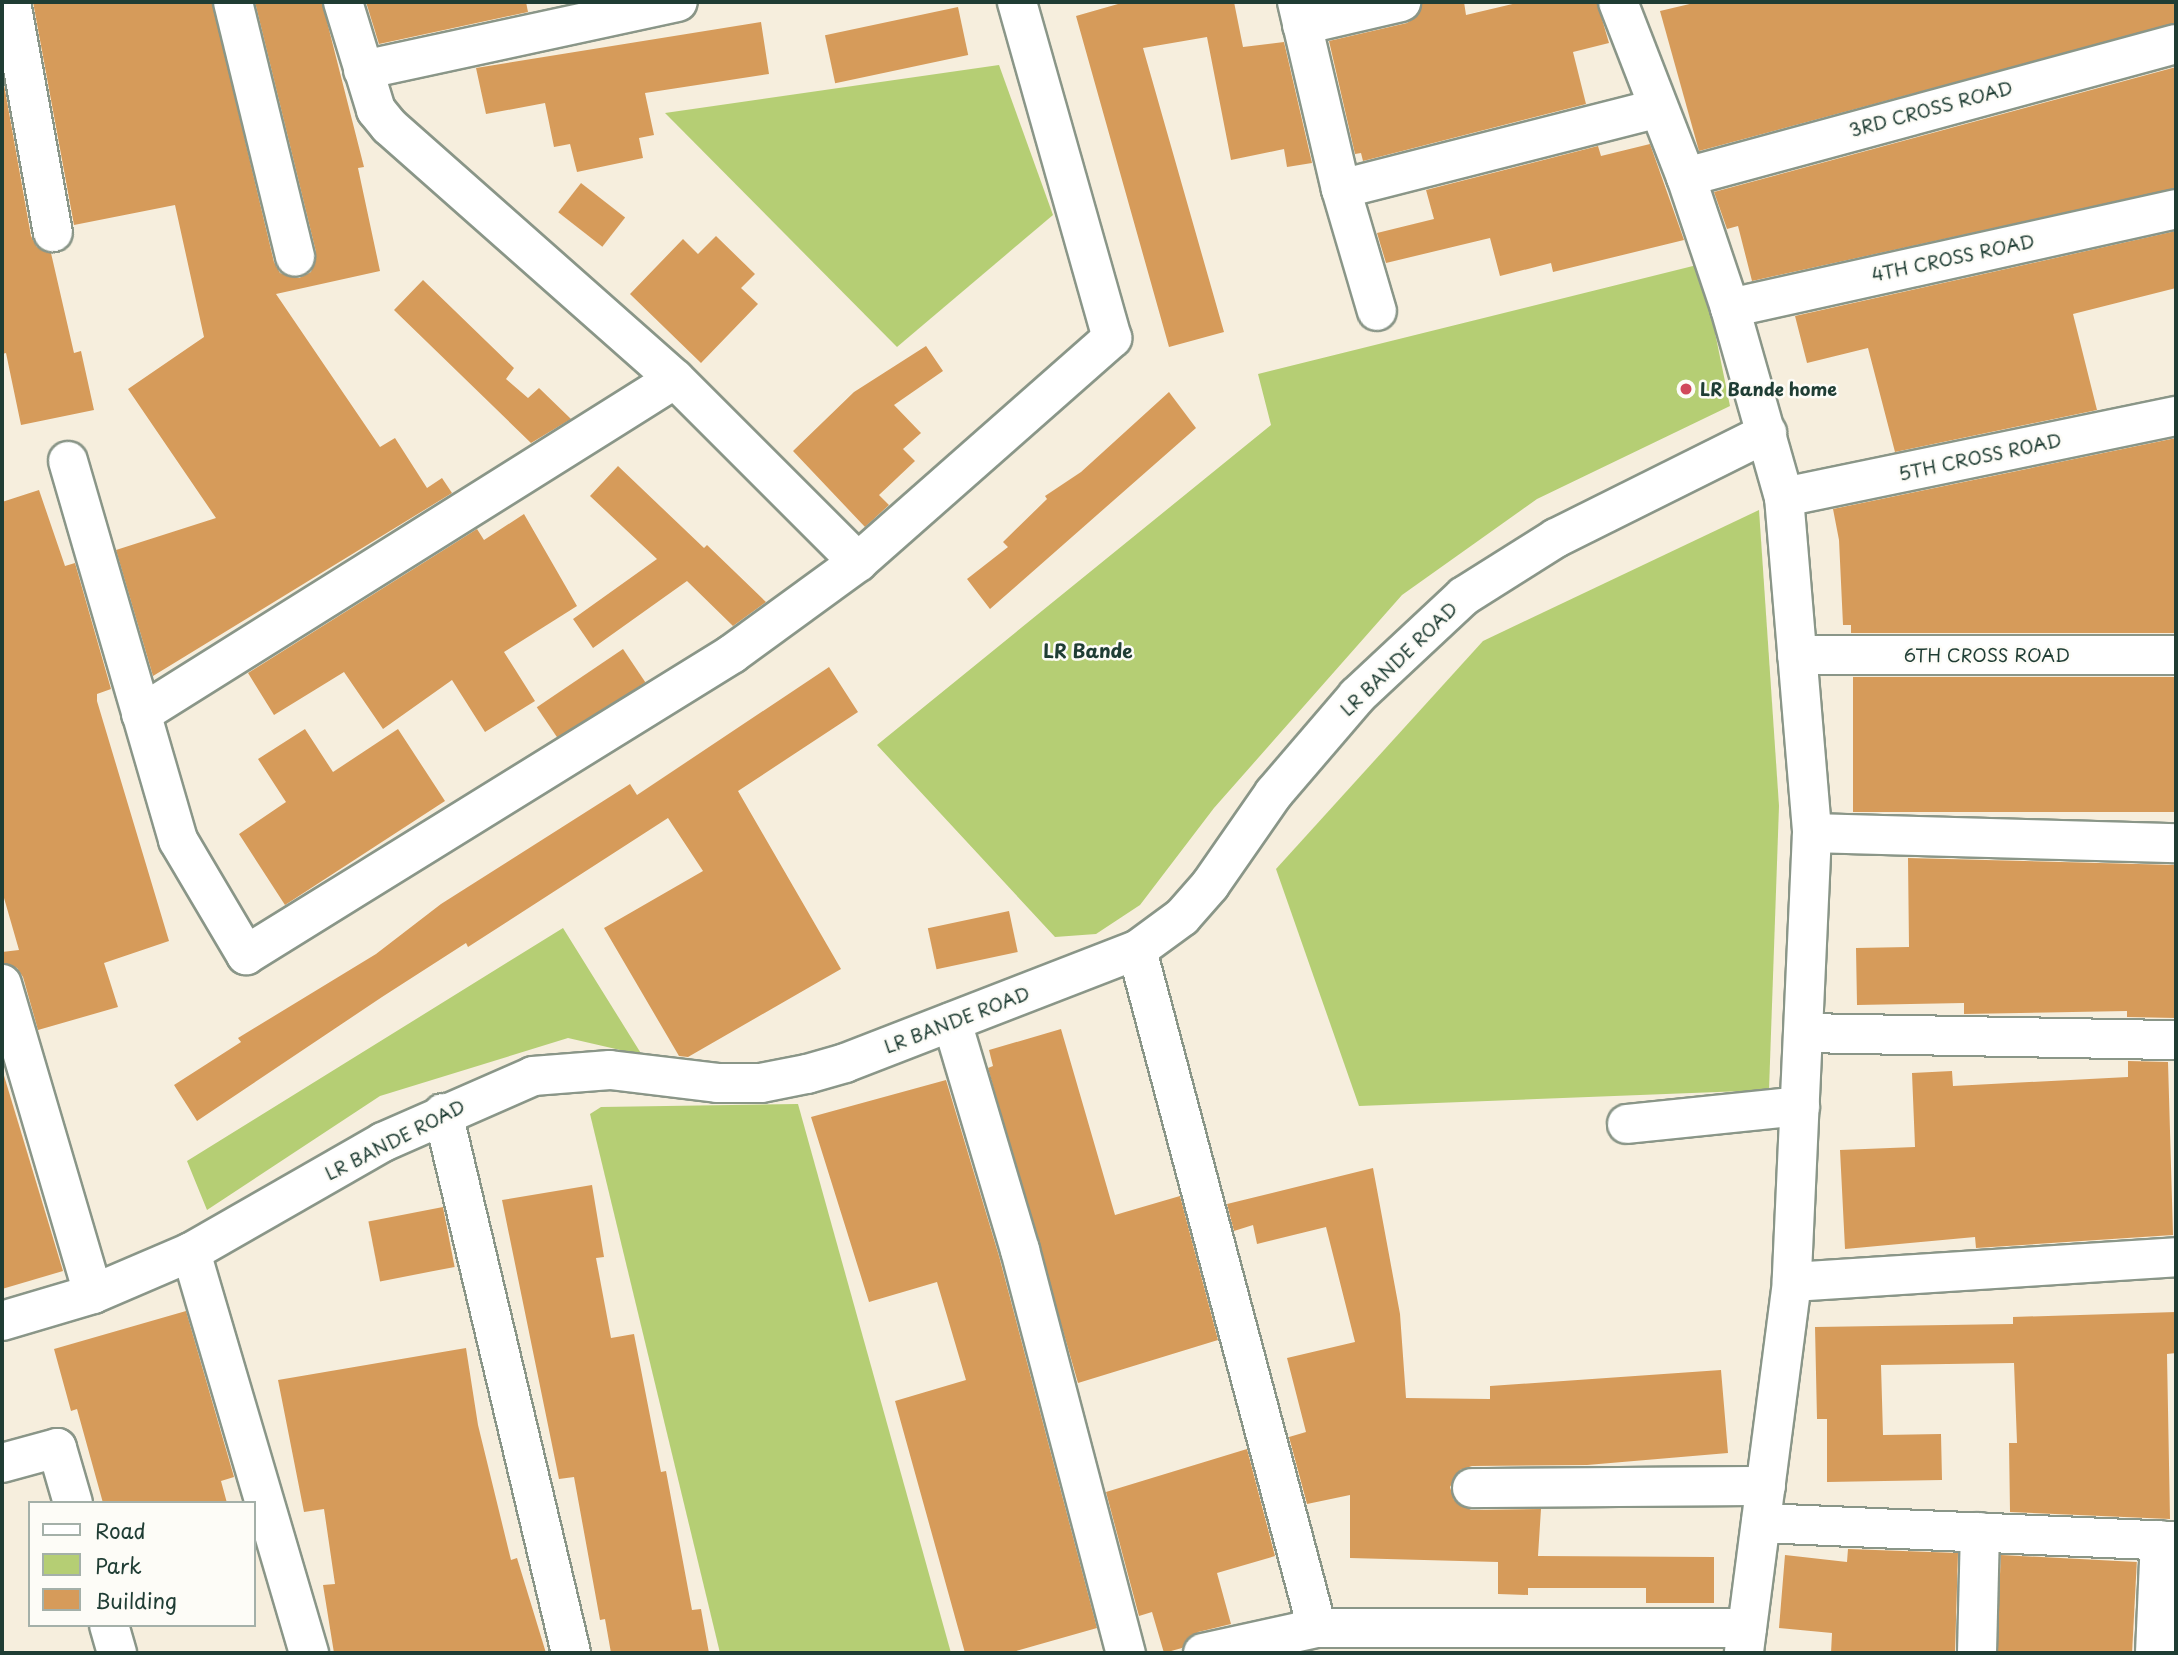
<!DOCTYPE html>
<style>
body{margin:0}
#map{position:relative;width:2178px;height:1655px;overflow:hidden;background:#f6eedd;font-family:"Playpen Sans",sans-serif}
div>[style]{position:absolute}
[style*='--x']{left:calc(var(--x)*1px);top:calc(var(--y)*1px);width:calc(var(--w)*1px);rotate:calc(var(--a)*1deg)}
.green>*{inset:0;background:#b5ce74}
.building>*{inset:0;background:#d69b5a;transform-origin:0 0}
.roads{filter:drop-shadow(2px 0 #8a9688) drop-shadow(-2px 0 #8a9688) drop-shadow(0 2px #8a9688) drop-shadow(0 -2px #8a9688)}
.minor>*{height:38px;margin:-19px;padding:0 19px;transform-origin:19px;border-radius:19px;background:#fff}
.dots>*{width:19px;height:19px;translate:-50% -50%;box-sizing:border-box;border:4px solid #fdfcf7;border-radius:50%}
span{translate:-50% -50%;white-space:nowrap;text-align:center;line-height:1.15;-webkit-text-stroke:5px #fdfcf7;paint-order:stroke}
.street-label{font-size:18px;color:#1f3d34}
.poi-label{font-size:18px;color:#1f3d34;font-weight:700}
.left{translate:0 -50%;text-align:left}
.neighbourhood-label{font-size:19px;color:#1f3d34;font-weight:700}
.frame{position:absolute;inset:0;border:4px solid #1f3d34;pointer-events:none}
.legend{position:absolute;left:28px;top:1501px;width:228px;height:126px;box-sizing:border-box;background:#fdfcf7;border:2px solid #a4b0a9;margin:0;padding:9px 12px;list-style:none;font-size:21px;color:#1f3d34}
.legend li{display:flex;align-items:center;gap:14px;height:35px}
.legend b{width:35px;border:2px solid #a4b0a9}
</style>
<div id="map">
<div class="green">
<div style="clip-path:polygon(999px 65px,1053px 215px,897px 347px,665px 113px)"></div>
<div style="clip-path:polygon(1701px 264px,1730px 406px,1537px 499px,1402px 595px,1214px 808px,1140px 905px,1096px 934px,1055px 937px,877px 745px,1271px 425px,1258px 374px)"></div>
<div style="clip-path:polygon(1759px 510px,1779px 806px,1769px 1090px,1359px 1106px,1276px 869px,1483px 641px)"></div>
<div style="clip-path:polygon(563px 928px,642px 1055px,568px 1038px,380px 1096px,207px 1210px,187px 1161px)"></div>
<div style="clip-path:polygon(798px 1104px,951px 1653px,720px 1653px,590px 1114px,601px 1107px)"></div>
</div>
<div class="building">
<div style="clip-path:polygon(33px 2px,212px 2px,274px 262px,280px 273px,299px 278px,311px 272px,316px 252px,255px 2px,322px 2px,364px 167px,358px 168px,380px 271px,276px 294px,380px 447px,395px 438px,427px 488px,442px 478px,452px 493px,153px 676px,116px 550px,216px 518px,128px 389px,204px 337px,175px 205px,74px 225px)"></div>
<div style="clip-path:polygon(366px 2px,526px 2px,528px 12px,379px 44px)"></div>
<div style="clip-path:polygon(1125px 2px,1234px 2px,1243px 47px,1284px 42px,1312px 163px,1287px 167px,1284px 149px,1231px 160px,1207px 37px,1143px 48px,1224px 332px,1169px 347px,1076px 16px)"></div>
<div style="clip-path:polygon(1422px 2px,1464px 2px,1466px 15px,1521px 2px,1597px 2px,1609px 43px,1573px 52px,1586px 104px,1363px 161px,1361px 153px,1355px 154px,1329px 41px,1407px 23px,1416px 17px)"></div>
<div style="clip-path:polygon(1698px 2px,2176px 2px,2176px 23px,1699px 151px,1660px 11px)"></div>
<div style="left:958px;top:7px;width:49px;height:136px;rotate:78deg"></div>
<div style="clip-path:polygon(761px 22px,769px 74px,645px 93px,654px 135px,639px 138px,643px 158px,577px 172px,570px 144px,554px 147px,545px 103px,486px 114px,476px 68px)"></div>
<div style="clip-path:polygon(2176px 67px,2176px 188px,1752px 281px,1738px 226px,1727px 229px,1714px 192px)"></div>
<div style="clip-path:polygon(2px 73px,31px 236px,37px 247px,51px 253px,74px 353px,81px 351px,94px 410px,21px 425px,6px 353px,2px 354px)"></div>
<div style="clip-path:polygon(1650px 144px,1684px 240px,1553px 272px,1551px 263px,1500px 276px,1490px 238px,1386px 263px,1377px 233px,1434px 219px,1426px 190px,1598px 146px,1601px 156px)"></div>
<div style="left:581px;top:183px;width:56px;height:37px;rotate:38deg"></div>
<div style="clip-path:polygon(2176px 231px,2176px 288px,2073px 314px,2097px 410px,1895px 452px,1868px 348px,1807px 363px,1795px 316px)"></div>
<div style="clip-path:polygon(716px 236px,755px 274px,741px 288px,758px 304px,701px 363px,630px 294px,683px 239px,698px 254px)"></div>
<div style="clip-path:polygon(423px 280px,514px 368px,506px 379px,528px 398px,539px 388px,571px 419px,531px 443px,394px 310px)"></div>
<div style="clip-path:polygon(926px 346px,943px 371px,894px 405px,921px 433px,903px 449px,915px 461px,879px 495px,889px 505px,865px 527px,793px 451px,854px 392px)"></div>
<div style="clip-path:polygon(1169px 392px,1196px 428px,990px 609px,967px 579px,1008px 547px,1003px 542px,1047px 499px,1045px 496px,1081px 472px)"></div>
<div style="clip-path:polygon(2176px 438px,2176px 633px,1851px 633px,1851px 625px,1843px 625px,1839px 540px,1833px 509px)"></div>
<div style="clip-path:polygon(618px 466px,704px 548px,707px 545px,766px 602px,733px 626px,687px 581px,593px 648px,573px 619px,657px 559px,590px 496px)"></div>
<div style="clip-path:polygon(39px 490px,65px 566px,75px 563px,111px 689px,97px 694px,97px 701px,169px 941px,104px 963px,118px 1007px,38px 1030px,23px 977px,17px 968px,2px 963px,2px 952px,19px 950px,2px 891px,2px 502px)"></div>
<div style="clip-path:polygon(524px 514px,577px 606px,504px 652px,535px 701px,485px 732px,452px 680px,383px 729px,344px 672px,274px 715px,248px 673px,477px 529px,484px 540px)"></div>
<div style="left:623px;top:649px;width:40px;height:104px;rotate:56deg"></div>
<div style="clip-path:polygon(829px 667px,858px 712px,738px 791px,841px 969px,688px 1057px,679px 1056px,604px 928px,703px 871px,668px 818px,468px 947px,466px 943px,382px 997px,197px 1121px,174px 1085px,241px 1042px,238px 1038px,376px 954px,441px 904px,630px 784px,637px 795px)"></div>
<div style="left:1853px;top:677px;width:323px;height:135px"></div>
<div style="clip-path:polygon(305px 729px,333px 772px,398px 729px,445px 801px,285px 905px,239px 834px,286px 802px,258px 759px)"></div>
<div style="clip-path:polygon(1908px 858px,2176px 865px,2176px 1018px,2127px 1017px,2127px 1011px,1964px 1014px,1964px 1003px,1857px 1005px,1856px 948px,1909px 947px)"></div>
<div style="left:1009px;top:911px;width:42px;height:83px;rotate:78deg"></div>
<div style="clip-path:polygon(1061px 1029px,1115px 1215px,1180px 1196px,1218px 1340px,1078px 1383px,988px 1068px,993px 1066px,989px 1050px)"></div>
<div style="clip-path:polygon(2128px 1061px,2168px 1062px,2173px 1235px,1976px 1248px,1975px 1237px,1845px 1249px,1840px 1150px,1915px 1147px,1912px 1073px,1952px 1071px,1953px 1086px,2128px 1077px)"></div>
<div style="clip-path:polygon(2px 1069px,63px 1271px,2px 1289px)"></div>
<div style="clip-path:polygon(946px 1080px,999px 1256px,1097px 1628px,1009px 1653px,965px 1653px,895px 1401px,966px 1380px,937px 1282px,869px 1302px,811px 1117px)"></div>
<div style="clip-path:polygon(1373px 1168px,1400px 1314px,1406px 1398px,1490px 1399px,1490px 1386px,1721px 1370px,1728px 1453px,1587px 1465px,1472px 1466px,1460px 1470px,1450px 1487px,1454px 1500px,1471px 1510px,1541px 1509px,1538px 1556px,1714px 1557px,1714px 1603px,1646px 1603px,1646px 1588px,1528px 1588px,1528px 1595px,1498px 1594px,1498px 1562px,1350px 1558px,1350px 1495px,1307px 1504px,1289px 1437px,1306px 1432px,1287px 1358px,1355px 1342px,1326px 1227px,1257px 1244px,1253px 1225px,1234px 1231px,1227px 1204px)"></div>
<div style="clip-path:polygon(592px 1185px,604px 1257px,596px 1258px,611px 1338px,634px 1334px,661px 1472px,666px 1471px,692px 1610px,701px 1609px,709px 1653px,611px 1653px,605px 1619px,600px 1620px,574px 1477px,559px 1479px,502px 1200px)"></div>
<div style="left:443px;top:1207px;width:61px;height:76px;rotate:79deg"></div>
<div style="clip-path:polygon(186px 1311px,234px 1477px,221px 1481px,227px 1503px,103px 1503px,77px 1409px,71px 1411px,54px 1349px)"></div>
<div style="clip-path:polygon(2176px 1312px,2176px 1353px,2167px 1354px,2170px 1519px,2010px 1512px,2009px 1443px,2017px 1443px,2014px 1363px,1881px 1365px,1883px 1435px,1941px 1434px,1942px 1480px,1827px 1482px,1827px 1419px,1817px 1419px,1815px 1327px,2013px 1324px,2013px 1317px)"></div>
<div style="clip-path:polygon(466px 1348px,478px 1425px,511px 1560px,517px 1558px,546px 1653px,334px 1653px,323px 1585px,335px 1584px,324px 1509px,304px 1512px,278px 1380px)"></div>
<div style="clip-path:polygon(1247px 1449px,1275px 1556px,1217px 1573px,1231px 1624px,1198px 1632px,1182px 1648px,1164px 1653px,1152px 1612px,1139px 1616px,1106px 1492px)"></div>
<div style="clip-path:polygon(1848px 1549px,1958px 1553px,1955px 1653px,1831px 1653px,1832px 1633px,1779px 1628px,1785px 1555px,1847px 1562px)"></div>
<div style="left:2001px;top:1555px;width:136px;height:98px;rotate:3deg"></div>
</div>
<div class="roads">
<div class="minor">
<div style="--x:11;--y:2;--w:234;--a:79.7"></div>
<div style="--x:233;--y:2;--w:262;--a:76.3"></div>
<div style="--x:343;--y:2;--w:113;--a:73"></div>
<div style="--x:376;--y:110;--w:21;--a:51"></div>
<div style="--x:389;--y:126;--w:382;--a:41.5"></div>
<div style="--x:675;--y:379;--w:259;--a:45"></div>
<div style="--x:1297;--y:2;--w:192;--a:76.8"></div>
<div style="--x:1341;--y:189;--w:127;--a:73.6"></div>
<div style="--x:1618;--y:2;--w:188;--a:68.8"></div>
<div style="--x:1686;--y:177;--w:138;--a:71.4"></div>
<div style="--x:1730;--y:308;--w:197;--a:74.1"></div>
<div style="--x:1784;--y:497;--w:337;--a:85.2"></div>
<div style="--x:1812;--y:833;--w:449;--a:92.6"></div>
<div style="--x:1792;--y:1282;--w:374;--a:97.4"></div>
<div style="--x:1302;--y:25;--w:102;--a:-13.1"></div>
<div style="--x:363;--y:70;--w:322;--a:-12.2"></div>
<div style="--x:1686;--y:177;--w:508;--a:-15.19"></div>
<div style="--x:1341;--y:189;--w:327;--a:-14.3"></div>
<div style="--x:1730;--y:308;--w:457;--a:-12.5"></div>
<div style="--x:68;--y:461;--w:395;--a:73.8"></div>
<div style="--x:178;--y:840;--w:134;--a:59.4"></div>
<div style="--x:246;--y:955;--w:572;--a:-31.77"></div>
<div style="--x:732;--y:654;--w:156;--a:-36.1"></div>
<div style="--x:858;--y:562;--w:339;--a:-41.4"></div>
<div style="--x:1112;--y:338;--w:349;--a:-105.8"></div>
<div style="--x:1784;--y:497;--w:400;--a:-11.7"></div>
<div style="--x:1797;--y:655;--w:379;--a:0"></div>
<div style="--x:141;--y:714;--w:630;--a:-32.1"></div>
<div style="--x:1812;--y:833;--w:364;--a:1.6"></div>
<div style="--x:1137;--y:950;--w:701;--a:75.13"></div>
<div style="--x:1317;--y:1628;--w:430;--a:0"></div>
<div style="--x:2;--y:984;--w:323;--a:73.6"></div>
<div style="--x:952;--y:1022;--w:238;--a:73.4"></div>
<div style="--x:1020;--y:1250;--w:417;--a:75.3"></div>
<div style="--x:1804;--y:1033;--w:372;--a:1.1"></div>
<div style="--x:443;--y:1113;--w:555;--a:76.66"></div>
<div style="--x:1627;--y:1124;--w:174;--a:-5.9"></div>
<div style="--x:191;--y:1252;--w:418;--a:73.6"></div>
<div style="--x:1792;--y:1282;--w:385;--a:-3.7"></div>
<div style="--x:2;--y:1321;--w:95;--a:-16.5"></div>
<div style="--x:93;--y:1294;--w:107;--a:-23.2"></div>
<div style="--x:191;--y:1252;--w:221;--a:-29.8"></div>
<div style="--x:383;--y:1142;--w:164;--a:-23.7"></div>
<div style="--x:533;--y:1076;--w:77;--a:-4.5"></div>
<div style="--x:610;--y:1070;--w:108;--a:6.9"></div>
<div style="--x:717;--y:1083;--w:44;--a:0"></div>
<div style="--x:761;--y:1083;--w:47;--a:-11.1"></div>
<div style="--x:807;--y:1074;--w:40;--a:-16"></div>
<div style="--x:845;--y:1063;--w:313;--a:-21.2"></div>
<div style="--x:1137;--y:950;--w:56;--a:-36.3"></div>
<div style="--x:1182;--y:917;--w:43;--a:-48.8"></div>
<div style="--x:1210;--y:885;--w:112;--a:-55.2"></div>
<div style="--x:1274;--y:793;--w:128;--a:-49.4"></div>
<div style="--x:1357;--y:696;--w:146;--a:-43.1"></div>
<div style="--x:1464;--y:596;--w:109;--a:-32.2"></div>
<div style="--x:1556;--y:538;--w:236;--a:-26.5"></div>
<div style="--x:2;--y:1463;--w:57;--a:-15.3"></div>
<div style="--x:57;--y:1448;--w:57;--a:73.8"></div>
<div style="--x:1472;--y:1488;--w:294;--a:-0.4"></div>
<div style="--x:1761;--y:1523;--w:415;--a:2.5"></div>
<div style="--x:109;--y:1625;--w:29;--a:74"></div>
<div style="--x:1203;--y:1653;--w:117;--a:-12.4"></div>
<div style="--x:1977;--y:1653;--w:121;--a:-88.6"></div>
<div style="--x:2155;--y:1653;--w:113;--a:-87.5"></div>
</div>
</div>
<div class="dots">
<div style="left:1686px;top:389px;background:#d1495b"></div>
</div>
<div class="street-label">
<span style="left:1931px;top:109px;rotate:-15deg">3RD CROSS ROAD</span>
<span style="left:1953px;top:258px;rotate:-12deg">4TH CROSS ROAD</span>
<span style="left:1980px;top:457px;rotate:-12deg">5TH CROSS ROAD</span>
<span style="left:1987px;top:655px">6TH CROSS ROAD</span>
<span style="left:1399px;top:659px;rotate:-44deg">LR BANDE ROAD</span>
<span style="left:957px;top:1020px;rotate:-21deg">LR BANDE ROAD</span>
<span style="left:395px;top:1140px;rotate:-27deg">LR BANDE ROAD</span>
</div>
<div class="poi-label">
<span class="left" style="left:1700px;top:389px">LR Bande home</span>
</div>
<div class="neighbourhood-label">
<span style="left:1088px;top:651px">LR Bande</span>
</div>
<div class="frame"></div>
<ul class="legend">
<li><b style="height:9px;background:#fff"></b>Road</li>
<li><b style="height:19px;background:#b5ce74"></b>Park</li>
<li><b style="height:19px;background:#d69b5a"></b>Building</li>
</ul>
</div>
